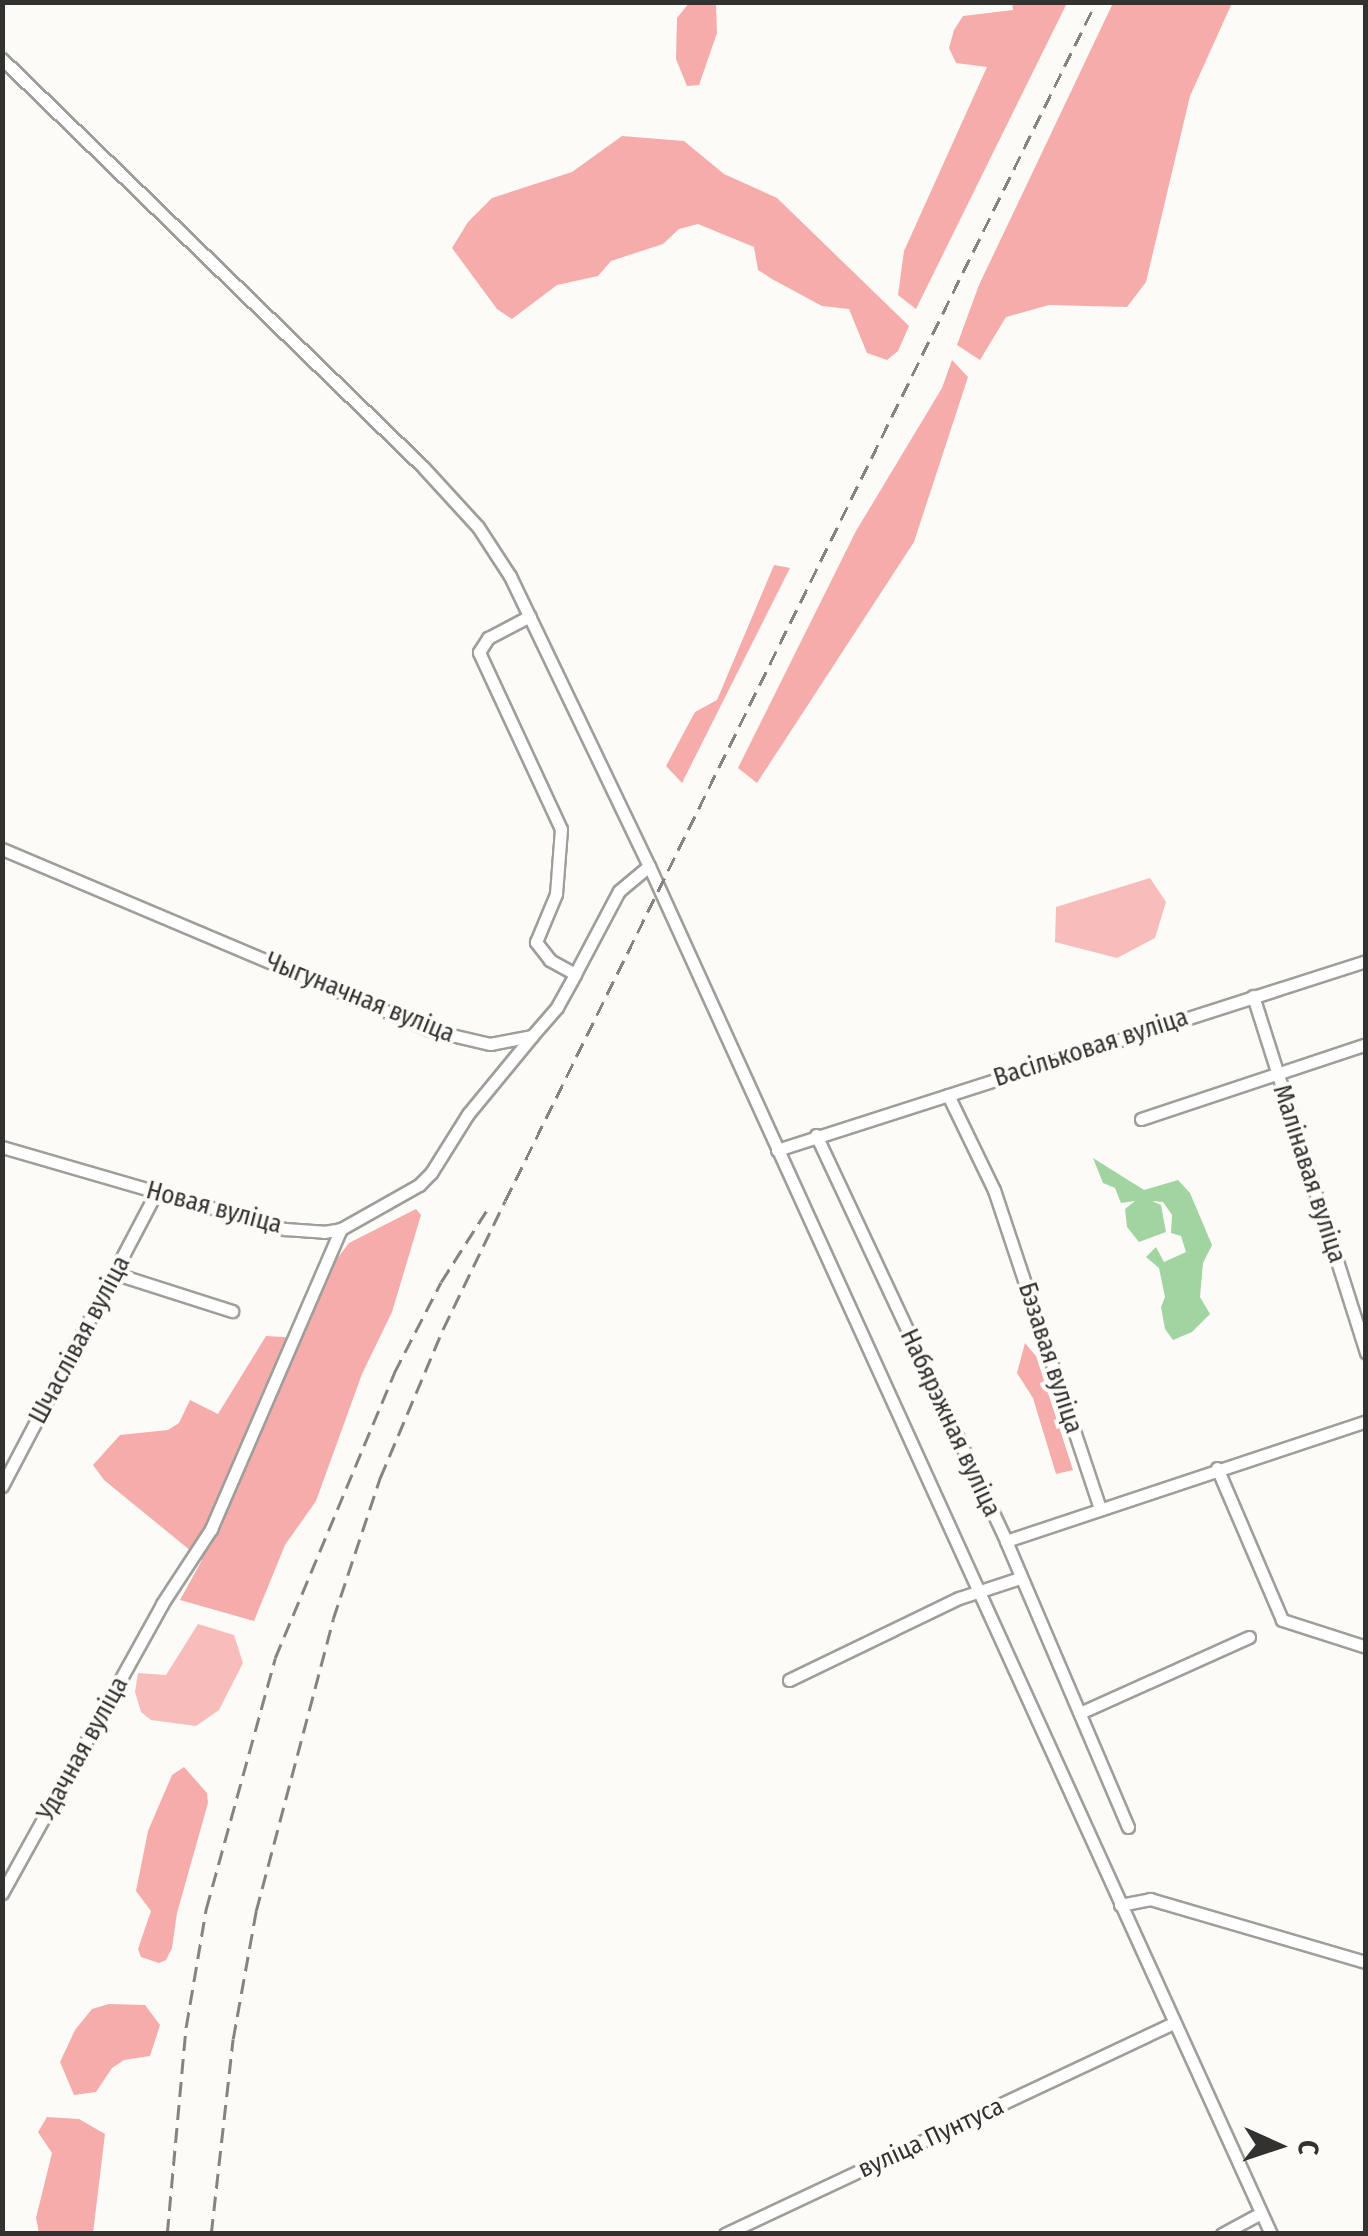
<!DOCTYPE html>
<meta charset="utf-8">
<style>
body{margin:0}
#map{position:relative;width:1368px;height:2236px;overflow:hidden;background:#fcfbf8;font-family:"Fira Sans Condensed",sans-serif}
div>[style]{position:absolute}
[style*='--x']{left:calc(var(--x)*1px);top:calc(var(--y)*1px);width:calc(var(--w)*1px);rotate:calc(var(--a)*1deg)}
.green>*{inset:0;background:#f8bdbb}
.forest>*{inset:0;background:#f6acaa}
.water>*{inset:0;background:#a2d4a1}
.roads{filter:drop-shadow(2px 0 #a09e9b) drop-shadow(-2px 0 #a09e9b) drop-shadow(0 2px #a09e9b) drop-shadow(0 -2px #a09e9b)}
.minor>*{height:11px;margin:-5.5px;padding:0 5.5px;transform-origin:5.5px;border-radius:5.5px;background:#fff}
.rail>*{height:2.5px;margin-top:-1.25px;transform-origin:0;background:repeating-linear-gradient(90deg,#848481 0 15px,transparent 0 23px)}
span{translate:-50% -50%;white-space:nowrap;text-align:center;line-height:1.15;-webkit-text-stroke:8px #fcfbf8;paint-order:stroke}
.street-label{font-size:25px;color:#323230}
.frame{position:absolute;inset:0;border:5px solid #323230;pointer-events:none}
.north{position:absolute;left:1228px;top:2096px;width:100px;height:100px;-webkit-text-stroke:8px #fcfbf8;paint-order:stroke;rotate:93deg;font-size:28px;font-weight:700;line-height:40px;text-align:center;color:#323230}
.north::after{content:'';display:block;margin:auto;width:35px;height:45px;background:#323230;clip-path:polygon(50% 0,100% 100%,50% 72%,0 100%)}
</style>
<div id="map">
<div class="green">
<div style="clip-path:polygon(1150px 878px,1166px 902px,1155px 938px,1117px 958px,1055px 942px,1056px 907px)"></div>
<div style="clip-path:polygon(198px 1624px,234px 1635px,243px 1663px,219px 1710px,196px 1726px,151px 1720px,141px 1712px,135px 1692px,138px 1673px,166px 1675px)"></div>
</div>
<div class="forest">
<div style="clip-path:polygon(689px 3px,716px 4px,717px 33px,699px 85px,687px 86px,676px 59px,677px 18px)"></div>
<div style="clip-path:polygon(1012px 3px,1067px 3px,916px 309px,898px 295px,904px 251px,987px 67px,956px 63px,949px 48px,954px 30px,963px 16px,1013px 10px)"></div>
<div style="clip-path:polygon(1113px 3px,1232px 3px,1190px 96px,1146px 282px,1127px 307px,1049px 305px,1006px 317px,980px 360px,957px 345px,979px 285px)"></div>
<div style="clip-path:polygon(622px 136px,684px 141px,724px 174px,777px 198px,909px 326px,898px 351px,887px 360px,867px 353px,849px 309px,822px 306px,772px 279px,758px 270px,754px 247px,698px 224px,679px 229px,663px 244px,611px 261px,598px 276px,557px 285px,512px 319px,497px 309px,452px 248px,468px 222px,492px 198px,572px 172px)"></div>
<div style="clip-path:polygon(952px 360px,968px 377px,914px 542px,757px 783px,738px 768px,856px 531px,942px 388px)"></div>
<div style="clip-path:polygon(774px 565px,790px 568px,682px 783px,666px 766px,695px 712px,717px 700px)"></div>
<div style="clip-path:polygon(416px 1209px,421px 1215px,392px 1312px,362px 1374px,316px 1501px,285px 1545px,254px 1621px,180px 1600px,202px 1560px,104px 1480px,93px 1465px,120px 1435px,168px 1430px,179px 1423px,190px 1400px,218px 1414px,266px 1336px,300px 1338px,336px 1260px,349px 1243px)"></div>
<div style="clip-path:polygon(1025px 1343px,1036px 1356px,1073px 1470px,1056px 1474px,1033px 1398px,1017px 1373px)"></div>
<div style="clip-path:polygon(184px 1767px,207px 1793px,208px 1803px,177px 1913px,172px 1948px,166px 1960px,159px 1963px,141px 1957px,138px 1949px,151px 1911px,136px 1891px,148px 1831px,172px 1775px)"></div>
<div style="clip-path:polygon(109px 2004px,145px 2005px,160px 2025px,150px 2056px,124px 2060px,112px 2068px,96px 2092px,74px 2095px,60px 2062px,75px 2030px,92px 2009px)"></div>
<div style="clip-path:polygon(47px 2117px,79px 2119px,105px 2134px,93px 2233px,39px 2233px,36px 2218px,52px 2153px,38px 2132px)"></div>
</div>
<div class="water">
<div style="clip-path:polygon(1093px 1158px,1144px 1190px,1178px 1180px,1190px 1193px,1212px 1245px,1203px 1263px,1200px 1297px,1210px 1314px,1192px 1332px,1173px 1340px,1165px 1329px,1161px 1307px,1165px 1297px,1159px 1268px,1146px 1257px,1156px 1247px,1164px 1262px,1186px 1252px,1181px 1236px,1171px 1233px,1172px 1215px,1163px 1202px,1152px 1201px,1161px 1205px,1166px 1232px,1139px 1242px,1127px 1227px,1125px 1209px,1135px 1201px,1121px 1203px,1115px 1188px,1103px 1183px)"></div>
</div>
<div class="roads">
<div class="minor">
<div style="--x:2;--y:59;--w:586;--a:44.1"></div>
<div style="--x:423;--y:467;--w:81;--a:47.5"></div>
<div style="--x:478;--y:527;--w:59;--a:56.9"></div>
<div style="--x:510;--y:576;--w:322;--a:64.4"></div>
<div style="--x:649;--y:866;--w:1503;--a:65.55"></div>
<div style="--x:2;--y:849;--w:465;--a:22.9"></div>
<div style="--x:430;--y:1030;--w:62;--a:13.1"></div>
<div style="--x:490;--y:1044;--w:43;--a:-10.8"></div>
<div style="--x:532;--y:1036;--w:38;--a:-49"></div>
<div style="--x:557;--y:1007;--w:38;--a:-61"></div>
<div style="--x:575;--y:974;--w:29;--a:-151"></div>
<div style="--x:550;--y:960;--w:23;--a:-128"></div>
<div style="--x:536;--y:942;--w:52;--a:-67.4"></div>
<div style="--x:556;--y:894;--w:65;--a:-85.6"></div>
<div style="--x:561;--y:829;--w:195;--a:-114.9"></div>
<div style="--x:479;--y:652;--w:17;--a:-57"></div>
<div style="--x:488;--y:638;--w:47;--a:-27.6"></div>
<div style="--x:575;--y:974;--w:94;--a:-62.1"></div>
<div style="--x:619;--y:891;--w:39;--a:-40"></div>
<div style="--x:1253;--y:996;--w:374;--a:72.4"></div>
<div style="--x:948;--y:1095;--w:106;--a:64.2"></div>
<div style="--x:994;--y:1190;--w:336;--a:71.6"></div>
<div style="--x:1141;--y:1119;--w:237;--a:-18.4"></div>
<div style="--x:816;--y:1135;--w:448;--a:64.9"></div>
<div style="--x:1006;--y:1541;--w:311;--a:66.9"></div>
<div style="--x:2;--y:1147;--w:295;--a:16.2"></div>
<div style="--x:285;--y:1229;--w:39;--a:4"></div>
<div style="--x:324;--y:1232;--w:17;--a:-10"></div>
<div style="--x:341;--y:1229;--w:90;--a:-29.4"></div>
<div style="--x:419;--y:1185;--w:17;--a:-45"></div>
<div style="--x:431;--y:1173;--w:70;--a:-57.9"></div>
<div style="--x:468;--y:1114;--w:101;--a:-50.6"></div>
<div style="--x:777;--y:1150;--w:619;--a:-17.79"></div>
<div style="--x:116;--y:1274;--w:122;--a:17.7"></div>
<div style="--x:1217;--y:1468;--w:165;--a:66.8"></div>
<div style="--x:1282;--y:1620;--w:88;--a:17.8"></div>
<div style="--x:2;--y:1486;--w:331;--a:-62.3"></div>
<div style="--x:1006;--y:1541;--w:379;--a:-18.4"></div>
<div style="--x:789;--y:1680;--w:189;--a:-25.8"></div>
<div style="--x:959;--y:1598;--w:64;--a:-18.2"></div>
<div style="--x:1082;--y:1712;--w:183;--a:-24.2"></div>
<div style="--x:2;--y:1893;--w:330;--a:-61"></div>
<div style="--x:162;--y:1604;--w:90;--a:-56.8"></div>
<div style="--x:211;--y:1529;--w:327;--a:-66.6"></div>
<div style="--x:1120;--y:1905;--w:31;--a:-11"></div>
<div style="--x:1150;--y:1899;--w:225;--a:16.3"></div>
<div style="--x:725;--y:2234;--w:495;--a:-25.2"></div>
<div style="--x:1222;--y:2234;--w:44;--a:-28.3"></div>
</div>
</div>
<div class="rail">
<div style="--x:167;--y:2234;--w:208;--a:-84.8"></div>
<div style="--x:186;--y:2027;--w:120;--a:-80.4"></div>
<div style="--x:206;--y:1909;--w:260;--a:-74.6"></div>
<div style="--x:275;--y:1658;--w:309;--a:-67.3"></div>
<div style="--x:394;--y:1373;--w:102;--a:-62.7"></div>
<div style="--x:441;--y:1282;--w:91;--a:-57.5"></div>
<div style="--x:211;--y:2234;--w:196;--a:-83.6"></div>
<div style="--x:233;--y:2039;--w:130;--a:-79.8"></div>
<div style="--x:256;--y:1911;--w:302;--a:-75.2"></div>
<div style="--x:333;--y:1619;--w:149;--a:-71.6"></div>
<div style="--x:380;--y:1478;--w:162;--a:-67.1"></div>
<div style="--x:443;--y:1329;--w:142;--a:-64.2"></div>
<div style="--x:505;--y:1201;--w:1337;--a:-63.76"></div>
</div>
<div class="street-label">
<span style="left:360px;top:998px;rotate:22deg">Чыгуначная вуліца</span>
<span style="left:1091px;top:1048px;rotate:-18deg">Васільковая вуліца</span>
<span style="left:1309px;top:1174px;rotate:72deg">Малінавая вуліца</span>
<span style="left:214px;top:1208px;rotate:15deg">Новая вуліца</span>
<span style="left:80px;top:1340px;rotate:-62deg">Шчаслівая вуліца</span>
<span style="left:1050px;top:1358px;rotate:72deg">Бэзавая вуліца</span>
<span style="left:950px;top:1423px;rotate:65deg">Набярэжная вуліца</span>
<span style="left:83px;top:1749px;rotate:-61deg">Удачная вуліца</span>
<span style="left:931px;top:2138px;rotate:-25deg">вуліца Пунтуса</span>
</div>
<div class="frame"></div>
<div class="north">С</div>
</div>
